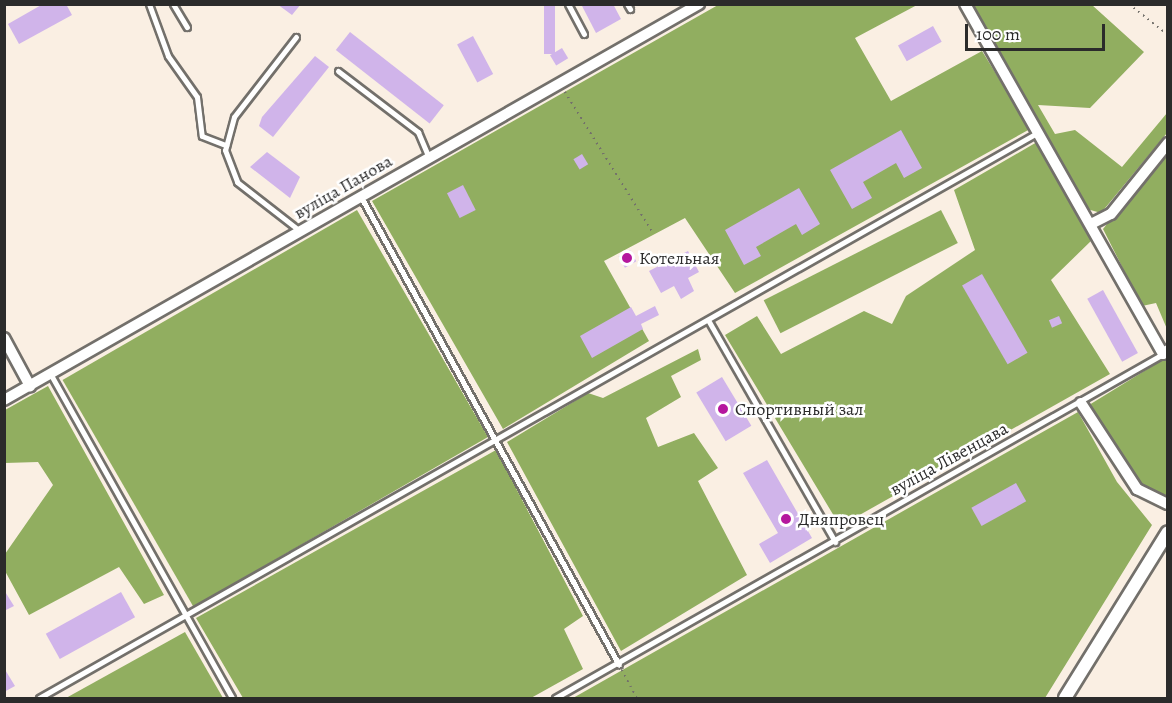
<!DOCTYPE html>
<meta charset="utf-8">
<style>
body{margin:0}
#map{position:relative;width:1172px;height:703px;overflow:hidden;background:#faefe3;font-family:Alegreya,serif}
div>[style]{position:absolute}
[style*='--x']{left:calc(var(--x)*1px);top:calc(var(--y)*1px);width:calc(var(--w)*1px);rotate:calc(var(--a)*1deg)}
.forest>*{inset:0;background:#91ae60;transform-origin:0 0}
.building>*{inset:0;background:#d0b4ea;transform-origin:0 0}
.path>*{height:1.5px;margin-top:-0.75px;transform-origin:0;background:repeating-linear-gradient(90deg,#73706b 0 1.5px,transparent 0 6px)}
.roads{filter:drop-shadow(2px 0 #73706b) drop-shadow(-2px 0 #73706b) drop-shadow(0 2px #73706b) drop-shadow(0 -2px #73706b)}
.service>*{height:5px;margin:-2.5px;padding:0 2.5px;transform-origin:2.5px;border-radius:2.5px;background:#fff}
.minor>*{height:10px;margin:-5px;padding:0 5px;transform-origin:5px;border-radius:5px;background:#fff}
.tertiary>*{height:12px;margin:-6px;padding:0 6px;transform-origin:6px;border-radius:6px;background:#fff}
.dots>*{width:16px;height:16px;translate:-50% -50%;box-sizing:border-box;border:3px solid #fff;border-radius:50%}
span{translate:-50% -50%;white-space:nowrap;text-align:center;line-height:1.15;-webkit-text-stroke:5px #fff;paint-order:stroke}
.street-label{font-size:18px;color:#2b2b2b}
.poi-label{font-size:18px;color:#2b2b2b}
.left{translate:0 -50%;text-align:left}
.frame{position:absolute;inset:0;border:6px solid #2b2b2b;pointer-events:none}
.scale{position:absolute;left:965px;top:24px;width:140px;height:27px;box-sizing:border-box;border:3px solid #2b2b2b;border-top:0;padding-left:8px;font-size:18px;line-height:21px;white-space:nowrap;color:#2b2b2b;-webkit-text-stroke:4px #fff;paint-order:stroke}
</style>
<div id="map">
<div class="forest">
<div style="clip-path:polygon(718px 5px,917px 5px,855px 38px,891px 101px,982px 51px,1030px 129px,735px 293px,685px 218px,604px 261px,649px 341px,503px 429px,372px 201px)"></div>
<div style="clip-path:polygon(972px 5px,1092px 5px,1144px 52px,1090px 108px,1038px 105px,1055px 134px,1075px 130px,1122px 167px,1167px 113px,1167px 133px,1101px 213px,1087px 209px)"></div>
<div style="clip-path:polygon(1037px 142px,1093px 239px,1051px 280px,1110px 374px,840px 526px,725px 335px,757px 316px,781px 354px,864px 311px,892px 324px,906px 296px,975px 250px,954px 190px)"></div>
<div style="clip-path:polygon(1167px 149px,1167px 329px,1156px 303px,1142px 306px,1103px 229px)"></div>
<div style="left:357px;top:210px;width:262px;height:340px;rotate:60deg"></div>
<div style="left:941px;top:210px;width:37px;height:199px;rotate:63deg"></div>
<div style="clip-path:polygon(698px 349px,701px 360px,671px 376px,681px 397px,646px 418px,658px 447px,694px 433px,718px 468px,698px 481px,747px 575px,621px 651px,507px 442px,588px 393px,603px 398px)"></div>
<div style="clip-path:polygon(1167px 357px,1167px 494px,1165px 497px,1141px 484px,1089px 405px)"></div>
<div style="clip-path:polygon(48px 386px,164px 595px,144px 604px,119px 567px,29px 615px,5px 571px,5px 554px,53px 485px,38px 462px,5px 463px,5px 410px)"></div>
<div style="clip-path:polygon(1078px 412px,1117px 482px,1152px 525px,1045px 698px,573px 698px)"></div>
<div style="clip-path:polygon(496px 450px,583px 616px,564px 629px,583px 669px,531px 698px,243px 698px,196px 618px)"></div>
<div style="clip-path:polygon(185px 632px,223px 698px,66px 698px)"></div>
</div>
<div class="building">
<div style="clip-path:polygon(43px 4px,66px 4px,72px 15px,19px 44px,8px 24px)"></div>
<div style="clip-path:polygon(277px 4px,301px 4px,292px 15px)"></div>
<div style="left:544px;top:4px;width:11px;height:50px"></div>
<div style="clip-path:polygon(581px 4px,613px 4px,621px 19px,596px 33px)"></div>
<div style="left:933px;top:26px;width:18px;height:40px;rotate:61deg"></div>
<div style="left:350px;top:32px;width:119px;height:23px;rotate:38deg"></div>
<div style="left:473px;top:36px;width:43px;height:18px;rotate:62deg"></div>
<div style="left:562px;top:48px;width:12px;height:14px;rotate:59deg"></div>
<div style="clip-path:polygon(315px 56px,329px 67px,273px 137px,259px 126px,262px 117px)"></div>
<div style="clip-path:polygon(901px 130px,922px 168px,904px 178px,896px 163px,863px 182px,872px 198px,852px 209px,830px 170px)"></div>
<div style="clip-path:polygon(267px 152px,300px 177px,290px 198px,250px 167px)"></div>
<div style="left:582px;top:154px;width:12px;height:10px;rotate:59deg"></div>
<div style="left:463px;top:185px;width:28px;height:18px;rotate:63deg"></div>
<div style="clip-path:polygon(799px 188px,820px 224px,802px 235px,796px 224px,756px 247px,761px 256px,744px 265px,725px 230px)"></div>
<div style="left:630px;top:250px;width:13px;height:13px;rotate:61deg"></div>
<div style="clip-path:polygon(688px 251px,699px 272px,688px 278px,694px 291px,681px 299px,674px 286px,661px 293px,649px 271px)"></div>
<div style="left:982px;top:274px;width:91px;height:23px;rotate:60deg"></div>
<div style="left:1103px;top:290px;width:72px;height:18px;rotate:61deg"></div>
<div style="clip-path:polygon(655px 306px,659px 315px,641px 324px,643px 329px,592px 358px,580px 336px,631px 307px,636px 316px)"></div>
<div style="left:1059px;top:316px;width:8px;height:11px;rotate:67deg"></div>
<div style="left:722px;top:377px;width:57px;height:30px;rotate:59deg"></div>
<div style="clip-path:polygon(767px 460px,812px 538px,770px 563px,759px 544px,778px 533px,743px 473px)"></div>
<div style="left:1016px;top:483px;width:21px;height:51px;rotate:61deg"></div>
<div style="clip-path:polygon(4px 590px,14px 606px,4px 611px)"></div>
<div style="left:121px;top:592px;width:29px;height:86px;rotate:61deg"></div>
<div style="clip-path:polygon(4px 668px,15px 686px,4px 692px)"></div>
</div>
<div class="path">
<div style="--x:1129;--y:4;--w:50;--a:38.5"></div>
<div style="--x:565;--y:92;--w:164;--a:58"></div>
<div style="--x:622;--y:670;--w:32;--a:62"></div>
</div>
<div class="roads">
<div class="service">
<div style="--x:149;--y:4;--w:55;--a:69.9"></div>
<div style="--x:168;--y:56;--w:50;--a:54.7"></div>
<div style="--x:197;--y:97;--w:39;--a:83"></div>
<div style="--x:202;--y:136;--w:26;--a:21"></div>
<div style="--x:173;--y:4;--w:27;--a:59"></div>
<div style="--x:568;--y:4;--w:34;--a:62"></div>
<div style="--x:627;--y:4;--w:6;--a:59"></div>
<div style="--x:296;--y:37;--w:101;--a:127.8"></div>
<div style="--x:234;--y:117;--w:34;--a:105"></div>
<div style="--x:225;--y:150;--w:34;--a:69"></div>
<div style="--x:237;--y:182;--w:80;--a:37.9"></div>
<div style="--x:338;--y:71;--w:101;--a:37.3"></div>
<div style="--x:418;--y:132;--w:26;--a:67"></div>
<div style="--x:361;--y:197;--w:534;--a:61.13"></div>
<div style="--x:708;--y:320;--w:256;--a:60.2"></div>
<div style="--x:51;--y:375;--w:370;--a:60.7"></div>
<div style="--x:39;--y:698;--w:1147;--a:-29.52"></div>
<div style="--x:555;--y:698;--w:699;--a:-29.5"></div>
</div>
<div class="minor">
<div style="--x:965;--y:4;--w:402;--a:60.5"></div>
<div style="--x:1163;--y:354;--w:6;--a:-39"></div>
<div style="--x:1091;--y:224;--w:22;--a:-27"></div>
<div style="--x:1111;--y:214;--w:91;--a:-51.2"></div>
<div style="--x:4;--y:338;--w:55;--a:61.6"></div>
<div style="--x:4;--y:400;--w:800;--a:-29.67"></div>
<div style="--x:1081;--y:403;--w:103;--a:56.9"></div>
<div style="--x:1137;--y:489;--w:34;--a:26"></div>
</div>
<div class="tertiary">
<div style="--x:1065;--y:698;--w:195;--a:-58.2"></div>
</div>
</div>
<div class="dots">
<div style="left:627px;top:258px;background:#b5179e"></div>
<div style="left:723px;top:409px;background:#b5179e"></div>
<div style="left:786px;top:519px;background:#b5179e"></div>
</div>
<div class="street-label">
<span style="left:343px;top:187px;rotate:-30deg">вуліца Панова</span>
<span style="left:949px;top:459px;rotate:-29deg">вуліца Лівенцава</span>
</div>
<div class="poi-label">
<span class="left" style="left:639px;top:258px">Котельная</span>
<span class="left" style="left:735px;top:409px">Спортивный зал</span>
<span class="left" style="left:798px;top:519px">Дняпровец</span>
</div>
<div class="frame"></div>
<div class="scale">100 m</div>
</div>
